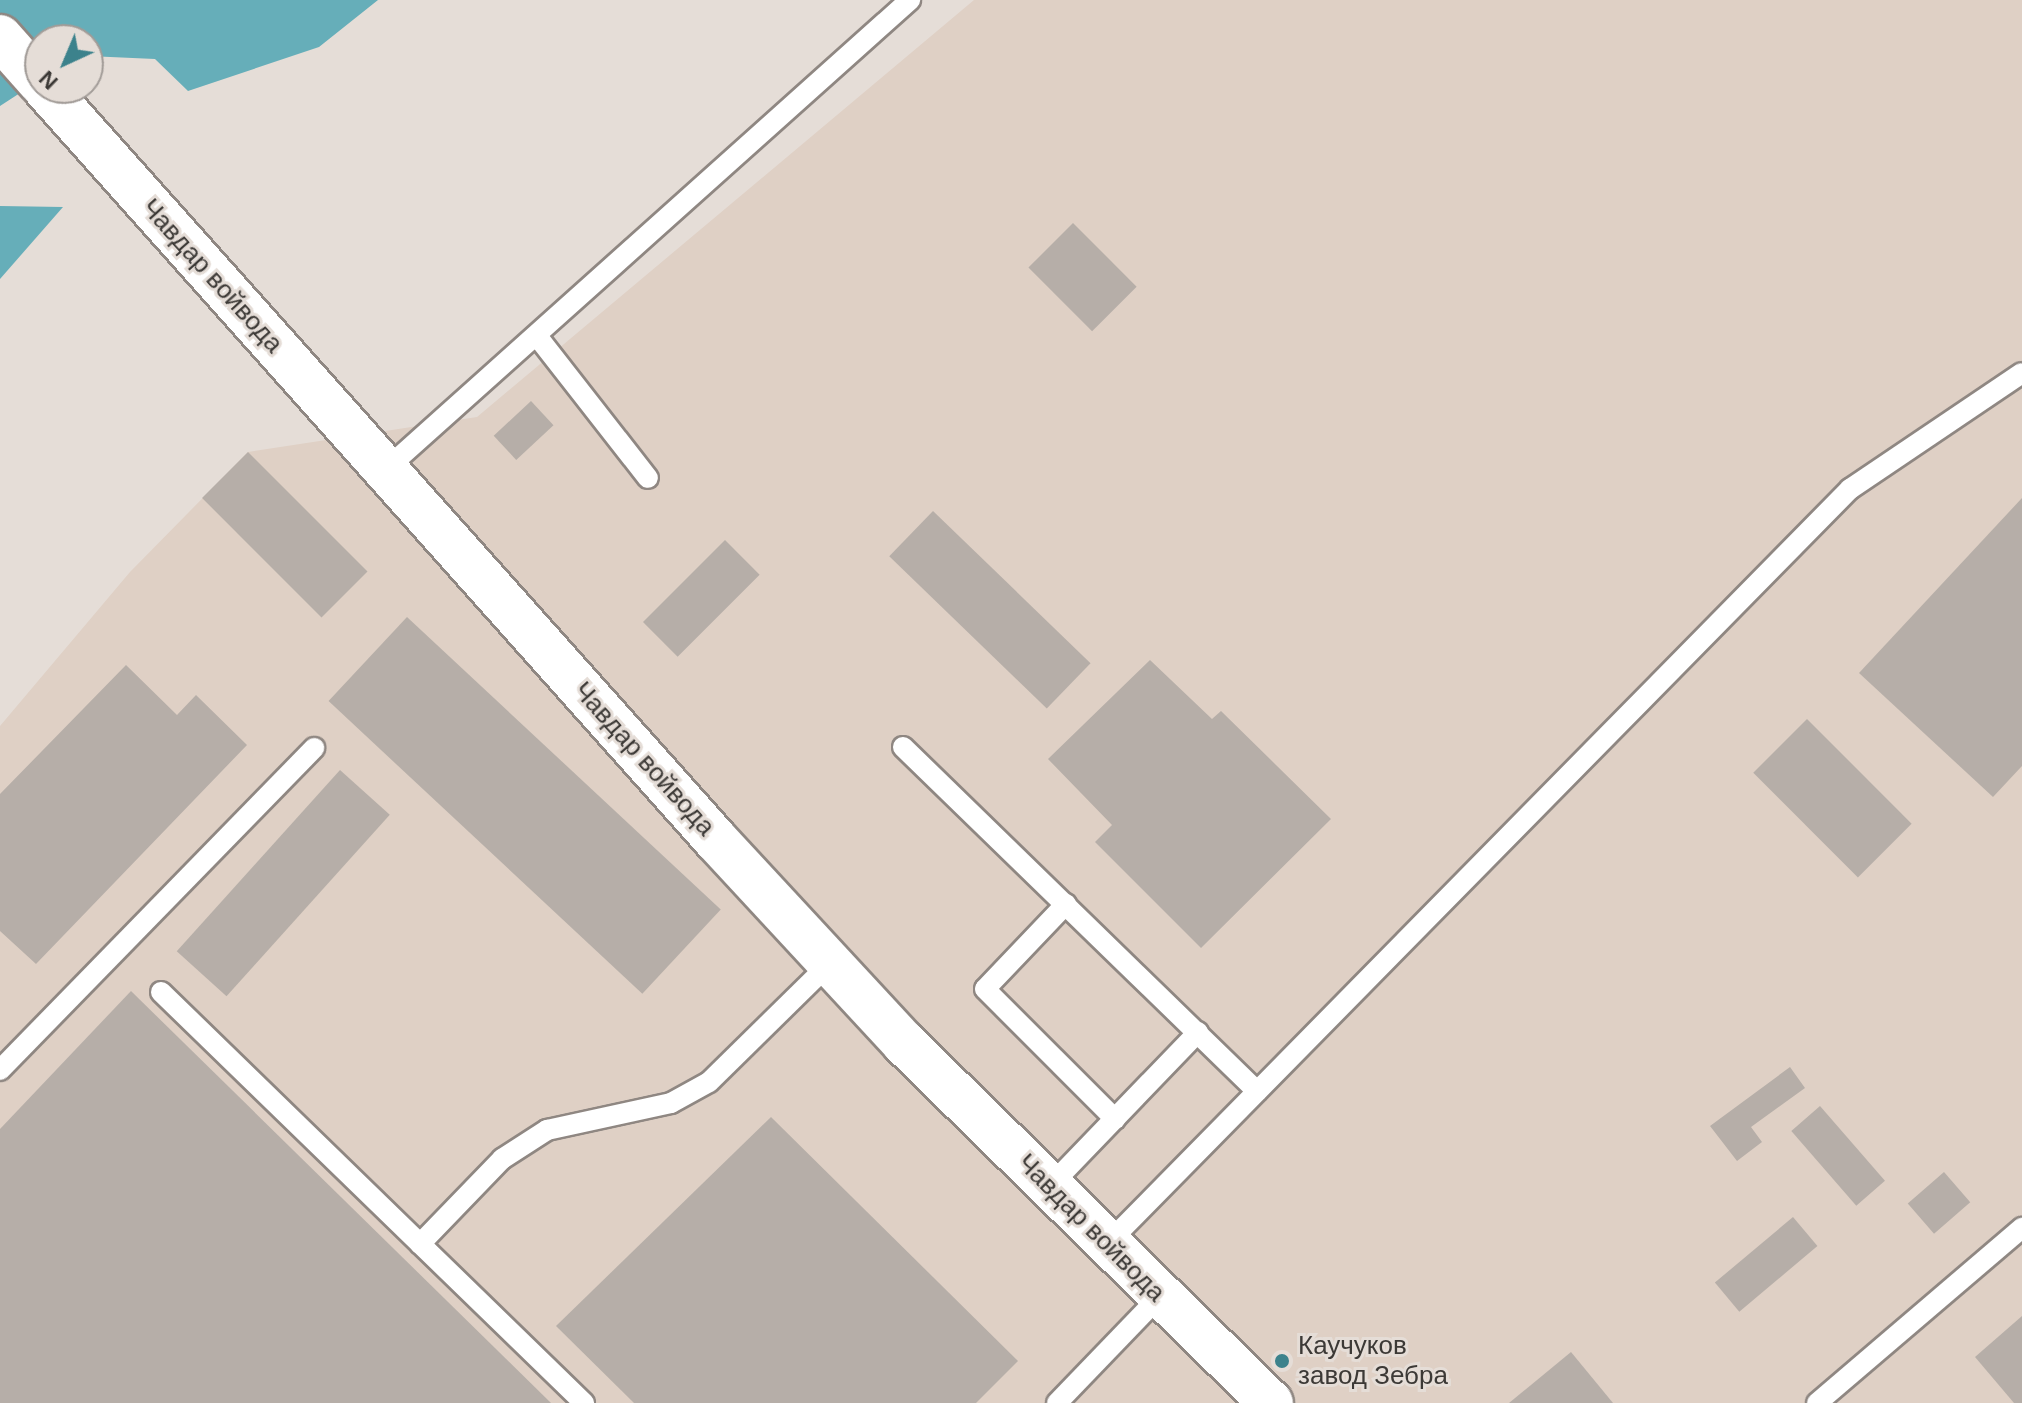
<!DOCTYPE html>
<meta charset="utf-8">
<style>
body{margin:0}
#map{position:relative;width:2022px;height:1403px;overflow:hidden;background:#e5ddd7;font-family:Helvetica,sans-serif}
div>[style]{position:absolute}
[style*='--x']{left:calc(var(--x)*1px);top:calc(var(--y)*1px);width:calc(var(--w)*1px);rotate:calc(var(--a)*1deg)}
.built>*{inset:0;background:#dfd0c5}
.water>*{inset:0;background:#66aeb9}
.building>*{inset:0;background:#b6aea8;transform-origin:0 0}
.roads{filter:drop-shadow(2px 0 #8f8782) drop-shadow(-2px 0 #8f8782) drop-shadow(0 2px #8f8782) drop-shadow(0 -2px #8f8782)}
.lane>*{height:20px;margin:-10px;padding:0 10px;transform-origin:10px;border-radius:10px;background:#fff}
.secondary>*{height:44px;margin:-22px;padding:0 22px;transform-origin:22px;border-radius:22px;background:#fff}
.dots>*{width:22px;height:22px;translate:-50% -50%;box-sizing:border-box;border:4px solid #e5ddd7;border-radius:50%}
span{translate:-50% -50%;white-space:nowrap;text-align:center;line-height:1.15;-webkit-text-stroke:6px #e5ddd7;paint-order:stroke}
.street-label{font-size:26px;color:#3c3936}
.poi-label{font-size:26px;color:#3c3936}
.left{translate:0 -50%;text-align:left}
.north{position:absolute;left:24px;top:24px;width:80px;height:80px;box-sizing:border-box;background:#e5ddd7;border:2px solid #a19b97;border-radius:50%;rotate:224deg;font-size:22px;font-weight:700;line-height:32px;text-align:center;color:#3c3936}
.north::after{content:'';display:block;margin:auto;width:28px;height:36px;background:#3c828c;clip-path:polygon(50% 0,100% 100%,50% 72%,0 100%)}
</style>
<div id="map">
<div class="built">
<div style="clip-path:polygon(974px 0,2022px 0,2022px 1403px,0 1403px,0 726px,130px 572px,248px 452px,477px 417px)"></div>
</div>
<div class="water">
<div style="clip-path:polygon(0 0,378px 0,319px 47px,188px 91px,155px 59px,88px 56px,88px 40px,40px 40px,40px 80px,0 106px)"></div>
<div style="clip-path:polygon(0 206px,63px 207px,0 279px)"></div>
</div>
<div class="building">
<div style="left:1073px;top:223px;width:90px;height:63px;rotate:45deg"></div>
<div style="left:531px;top:401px;width:33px;height:51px;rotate:47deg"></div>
<div style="left:248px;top:452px;width:169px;height:65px;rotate:45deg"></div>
<div style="clip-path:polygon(2022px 498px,2022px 766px,1993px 797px,1859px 673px)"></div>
<div style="left:933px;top:511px;width:219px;height:63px;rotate:44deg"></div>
<div style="left:725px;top:540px;width:49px;height:116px;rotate:45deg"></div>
<div style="left:407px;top:617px;width:429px;height:115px;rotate:43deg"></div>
<div style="clip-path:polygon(1150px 660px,1212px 719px,1221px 711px,1331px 819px,1201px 948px,1095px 842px,1112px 825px,1048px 759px)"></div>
<div style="clip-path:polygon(126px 665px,177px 715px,196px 695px,247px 745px,36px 964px,0 931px,0 794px)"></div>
<div style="left:1807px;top:719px;width:148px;height:76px;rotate:45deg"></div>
<div style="left:340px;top:770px;width:67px;height:244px;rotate:42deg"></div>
<div style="clip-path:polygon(131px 991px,551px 1403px,0 1403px,0 1129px)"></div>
<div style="clip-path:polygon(1790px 1067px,1805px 1088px,1751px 1127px,1762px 1142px,1737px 1161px,1710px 1126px)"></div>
<div style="left:1820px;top:1106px;width:99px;height:38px;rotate:49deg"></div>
<div style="clip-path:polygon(771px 1117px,1018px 1361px,976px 1403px,634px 1403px,556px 1326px)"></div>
<div style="left:1944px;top:1172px;width:40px;height:48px;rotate:49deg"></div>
<div style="left:1793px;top:1217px;width:38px;height:102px;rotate:50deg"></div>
<div style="clip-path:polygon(2022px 1316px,2022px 1403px,2014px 1403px,1975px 1357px)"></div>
<div style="clip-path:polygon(1571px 1352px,1613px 1403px,1509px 1403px)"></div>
</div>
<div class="roads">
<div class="lane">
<div style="--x:537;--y:336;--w:180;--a:52"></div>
<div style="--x:385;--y:470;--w:705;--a:-41.84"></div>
<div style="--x:903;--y:747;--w:494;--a:44.2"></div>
<div style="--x:1066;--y:904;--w:117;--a:133.6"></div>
<div style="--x:985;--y:989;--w:184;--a:45"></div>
<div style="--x:161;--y:992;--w:590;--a:44.18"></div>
<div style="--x:0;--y:1070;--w:450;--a:-45.7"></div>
<div style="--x:1049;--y:1187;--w:215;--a:-46.1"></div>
<div style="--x:420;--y:1244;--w:118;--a:-46"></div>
<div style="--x:502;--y:1159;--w:54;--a:-32.8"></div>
<div style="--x:547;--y:1130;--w:127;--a:-12.3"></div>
<div style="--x:671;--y:1103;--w:43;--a:-28.9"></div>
<div style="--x:709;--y:1082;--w:170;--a:-44.5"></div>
<div style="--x:1106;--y:1245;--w:1061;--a:-45.46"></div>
<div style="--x:1850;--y:489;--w:207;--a:-34"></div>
<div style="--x:1057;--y:1403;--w:147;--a:-46.1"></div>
<div style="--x:1817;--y:1403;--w:270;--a:-40.5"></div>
</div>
<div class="secondary">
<div style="--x:0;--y:37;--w:60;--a:48.4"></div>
<div style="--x:45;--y:88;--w:1008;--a:48.26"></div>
<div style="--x:716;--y:840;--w:277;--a:47.2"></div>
<div style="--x:904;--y:1043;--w:514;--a:44.45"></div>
</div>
</div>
<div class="dots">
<div style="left:1282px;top:1361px;background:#3c828c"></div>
</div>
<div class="street-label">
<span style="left:212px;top:276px;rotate:48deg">Чавдар войвода</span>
<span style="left:644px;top:759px;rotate:48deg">Чавдар войвода</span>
<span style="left:1091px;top:1228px;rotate:45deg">Чавдар войвода</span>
</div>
<div class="poi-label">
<span class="left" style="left:1298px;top:1361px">Каучуков<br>завод Зебра</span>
</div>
<div class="north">N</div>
</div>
